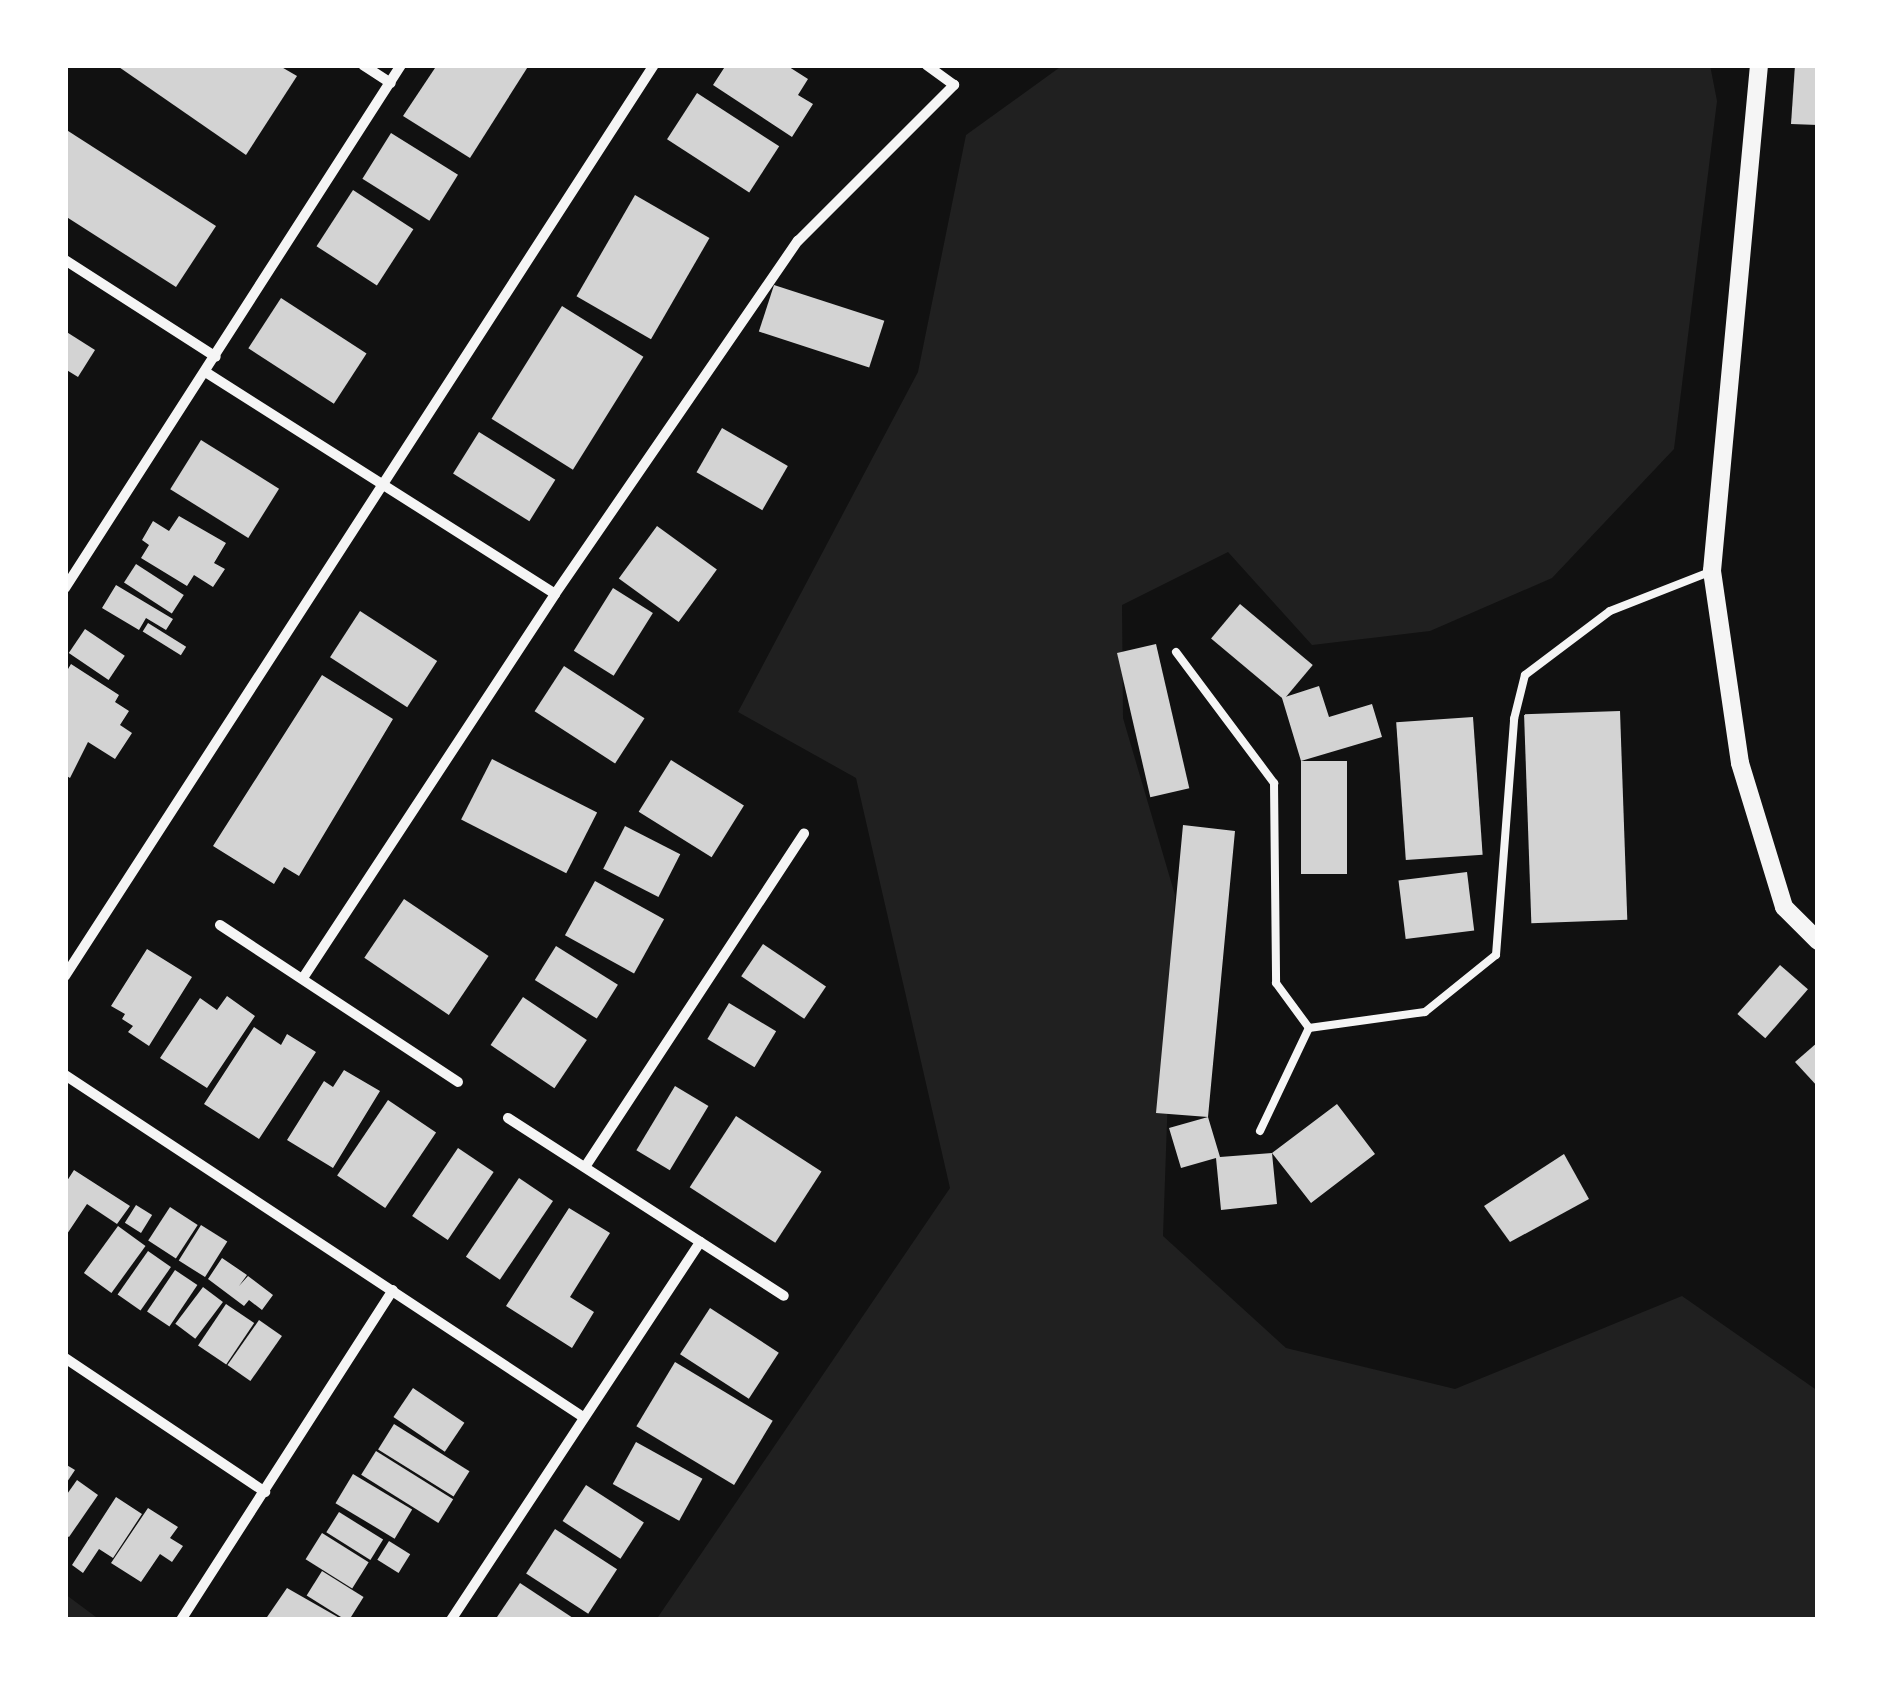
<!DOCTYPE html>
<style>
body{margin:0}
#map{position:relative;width:1883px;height:1685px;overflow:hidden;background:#111;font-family:Cabin,sans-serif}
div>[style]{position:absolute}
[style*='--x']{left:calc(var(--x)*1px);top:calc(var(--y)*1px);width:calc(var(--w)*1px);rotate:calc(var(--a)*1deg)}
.green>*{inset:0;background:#202020}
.building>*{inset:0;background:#d3d3d3;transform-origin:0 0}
.service>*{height:8px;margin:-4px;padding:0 4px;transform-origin:4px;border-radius:4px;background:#f5f5f5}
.minor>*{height:10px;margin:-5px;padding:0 5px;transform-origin:5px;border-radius:5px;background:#f5f5f5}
.tertiary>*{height:18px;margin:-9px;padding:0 9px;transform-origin:9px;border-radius:9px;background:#f5f5f5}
span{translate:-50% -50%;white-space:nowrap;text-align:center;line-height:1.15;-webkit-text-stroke:9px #fff;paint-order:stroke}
.frame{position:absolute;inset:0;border:68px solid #fff;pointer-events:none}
</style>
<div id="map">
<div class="green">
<div style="clip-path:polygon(1063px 65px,1710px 65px,1717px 101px,1674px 449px,1552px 578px,1430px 631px,1312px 645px,1228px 552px,1122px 605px,1123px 718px,1175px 895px,1163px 1236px,1286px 1348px,1455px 1389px,1682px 1296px,1818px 1391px,1818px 1620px,656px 1620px,950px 1188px,856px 778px,738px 712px,918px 372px,966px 135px)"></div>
<div style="clip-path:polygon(65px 1594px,100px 1620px,65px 1620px)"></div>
</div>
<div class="building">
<div style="clip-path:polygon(116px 65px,278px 65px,297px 76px,246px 155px)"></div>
<div style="clip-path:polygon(437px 65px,529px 65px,470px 158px,403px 116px)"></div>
<div style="clip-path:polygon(726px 65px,786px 65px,808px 79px,798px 95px,813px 104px,792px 137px,713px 85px)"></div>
<div style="clip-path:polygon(1795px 65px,1818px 65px,1818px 125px,1791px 124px)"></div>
<div style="left:697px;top:93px;width:98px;height:55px;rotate:33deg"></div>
<div style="clip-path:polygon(65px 129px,216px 226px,176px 287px,65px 216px)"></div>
<div style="left:391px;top:133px;width:79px;height:54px;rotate:32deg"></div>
<div style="left:353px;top:190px;width:72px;height:67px;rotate:33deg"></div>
<div style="left:635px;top:195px;width:86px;height:117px;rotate:30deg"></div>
<div style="left:774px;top:285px;width:116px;height:49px;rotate:18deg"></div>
<div style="left:281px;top:298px;width:102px;height:60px;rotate:33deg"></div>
<div style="left:562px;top:306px;width:96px;height:133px;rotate:32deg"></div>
<div style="clip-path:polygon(65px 331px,95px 350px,78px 377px,65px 369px)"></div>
<div style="left:722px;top:428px;width:76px;height:51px;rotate:30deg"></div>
<div style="left:479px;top:432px;width:90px;height:49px;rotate:32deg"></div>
<div style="left:201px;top:440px;width:92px;height:58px;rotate:32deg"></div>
<div style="clip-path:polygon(179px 516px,226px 543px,214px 563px,225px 569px,213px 587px,194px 575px,187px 586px,141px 558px,149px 545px,142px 540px,153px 521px,169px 531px)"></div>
<div style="left:657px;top:526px;width:74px;height:65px;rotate:36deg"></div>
<div style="left:136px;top:564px;width:57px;height:22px;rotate:33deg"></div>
<div style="clip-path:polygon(116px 585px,173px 619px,166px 630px,146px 618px,139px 630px,102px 608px)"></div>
<div style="left:613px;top:588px;width:47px;height:74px;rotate:32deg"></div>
<div style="left:1240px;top:604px;width:95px;height:45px;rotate:40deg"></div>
<div style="left:360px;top:611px;width:92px;height:55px;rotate:33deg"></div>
<div style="left:148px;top:623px;width:45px;height:10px;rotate:32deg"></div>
<div style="left:85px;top:629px;width:48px;height:29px;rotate:34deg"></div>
<div style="left:1156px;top:644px;width:148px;height:40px;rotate:77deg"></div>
<div style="clip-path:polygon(71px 664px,119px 695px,115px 702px,129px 711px,120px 725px,132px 733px,115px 759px,88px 742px,70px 778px,65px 775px,65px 674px)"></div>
<div style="left:564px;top:666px;width:96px;height:54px;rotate:33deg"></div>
<div style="clip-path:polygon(322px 675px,393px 719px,299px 876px,284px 867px,274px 884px,213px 846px)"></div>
<div style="clip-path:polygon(1319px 686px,1329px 717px,1372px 704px,1382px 737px,1301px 761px,1282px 698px)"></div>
<div style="left:1620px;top:711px;width:209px;height:96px;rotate:88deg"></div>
<div style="left:1473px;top:717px;width:138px;height:77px;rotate:86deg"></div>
<div style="left:492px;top:759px;width:118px;height:68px;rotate:27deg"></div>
<div style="left:671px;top:760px;width:86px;height:61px;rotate:32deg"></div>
<div style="left:1301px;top:761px;width:46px;height:113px"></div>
<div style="clip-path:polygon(1183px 825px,1235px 831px,1208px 1117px,1220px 1157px,1272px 1153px,1337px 1104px,1375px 1154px,1311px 1203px,1272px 1153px,1277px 1204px,1221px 1210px,1216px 1158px,1181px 1168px,1169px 1128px,1208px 1117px,1156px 1113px)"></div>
<div style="left:625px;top:826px;width:62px;height:48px;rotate:27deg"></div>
<div style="left:1467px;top:872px;width:59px;height:69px;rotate:83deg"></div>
<div style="left:595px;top:881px;width:79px;height:62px;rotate:29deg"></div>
<div style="left:404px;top:899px;width:102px;height:71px;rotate:34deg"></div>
<div style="left:763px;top:944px;width:76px;height:39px;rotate:34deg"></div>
<div style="left:556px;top:946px;width:73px;height:40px;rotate:32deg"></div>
<div style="clip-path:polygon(147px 949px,192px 977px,149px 1046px,128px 1032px,133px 1026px,122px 1019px,125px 1014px,111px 1006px)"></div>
<div style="left:1780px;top:965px;width:37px;height:65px;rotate:41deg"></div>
<div style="clip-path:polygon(227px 996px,255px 1016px,207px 1088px,160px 1058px,200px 998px,217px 1010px)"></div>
<div style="left:523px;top:997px;width:77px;height:58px;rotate:34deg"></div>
<div style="left:729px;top:1003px;width:55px;height:42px;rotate:31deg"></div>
<div style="clip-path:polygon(254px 1027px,281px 1045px,287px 1034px,316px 1052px,259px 1139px,204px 1104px)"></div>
<div style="clip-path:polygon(1818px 1042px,1818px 1087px,1795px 1062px)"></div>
<div style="clip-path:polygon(344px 1070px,380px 1091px,333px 1168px,287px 1140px,324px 1081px,333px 1087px)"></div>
<div style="left:675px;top:1086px;width:39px;height:75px;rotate:31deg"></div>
<div style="left:388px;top:1100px;width:58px;height:91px;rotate:34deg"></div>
<div style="left:736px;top:1116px;width:102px;height:85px;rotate:33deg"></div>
<div style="left:458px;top:1148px;width:43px;height:82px;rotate:34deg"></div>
<div style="clip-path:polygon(1564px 1154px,1589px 1199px,1510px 1242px,1484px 1206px)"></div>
<div style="clip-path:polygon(74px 1170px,130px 1206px,117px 1224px,87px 1204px,65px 1237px,65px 1184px)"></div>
<div style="left:519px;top:1178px;width:41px;height:95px;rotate:34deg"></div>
<div style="left:136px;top:1205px;width:19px;height:21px;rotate:32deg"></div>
<div style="left:170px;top:1207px;width:33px;height:40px;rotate:33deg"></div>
<div style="clip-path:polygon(569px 1208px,610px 1233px,570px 1297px,594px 1312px,572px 1348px,506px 1306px)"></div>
<div style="left:201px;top:1225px;width:31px;height:42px;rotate:32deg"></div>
<div style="left:118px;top:1226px;width:34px;height:58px;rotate:36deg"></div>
<div style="left:148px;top:1251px;width:28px;height:53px;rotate:35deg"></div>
<div style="clip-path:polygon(222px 1258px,247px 1275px,239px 1286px,248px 1276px,273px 1295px,262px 1310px,249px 1300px,244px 1306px,208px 1279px)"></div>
<div style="left:175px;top:1270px;width:27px;height:50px;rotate:34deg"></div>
<div style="left:203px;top:1287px;width:25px;height:46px;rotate:37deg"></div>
<div style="left:226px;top:1304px;width:34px;height:50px;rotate:34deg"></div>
<div style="left:710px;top:1308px;width:82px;height:55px;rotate:33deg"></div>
<div style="left:259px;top:1320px;width:28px;height:55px;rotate:35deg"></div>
<div style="left:675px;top:1362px;width:114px;height:75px;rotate:31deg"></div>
<div style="left:413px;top:1388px;width:62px;height:35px;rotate:34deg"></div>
<div style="left:394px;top:1424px;width:89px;height:30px;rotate:32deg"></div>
<div style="left:636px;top:1442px;width:76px;height:48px;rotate:29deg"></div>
<div style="left:376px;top:1451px;width:91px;height:28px;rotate:32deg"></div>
<div style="clip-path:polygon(65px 1464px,75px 1470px,65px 1485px)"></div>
<div style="left:353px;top:1474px;width:69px;height:34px;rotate:31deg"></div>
<div style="clip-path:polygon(77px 1480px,98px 1495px,69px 1537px,65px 1535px,65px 1497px)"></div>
<div style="left:586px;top:1485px;width:69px;height:43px;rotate:33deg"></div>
<div style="clip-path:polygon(116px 1497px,142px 1514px,113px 1558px,99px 1549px,83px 1573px,72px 1565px)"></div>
<div style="clip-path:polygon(148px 1508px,178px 1527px,170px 1538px,183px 1546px,172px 1562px,160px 1554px,141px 1582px,111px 1563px)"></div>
<div style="left:339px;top:1512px;width:52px;height:24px;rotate:32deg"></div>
<div style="left:555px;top:1529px;width:74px;height:53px;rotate:33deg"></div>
<div style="left:322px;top:1533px;width:55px;height:31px;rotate:32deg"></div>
<div style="left:389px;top:1541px;width:25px;height:22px;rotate:32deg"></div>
<div style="left:322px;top:1571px;width:49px;height:29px;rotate:32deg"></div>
<div style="clip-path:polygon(520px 1583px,576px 1620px,495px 1620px)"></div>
<div style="clip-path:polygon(287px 1588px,343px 1620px,265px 1620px)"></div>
</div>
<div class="service">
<div style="--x:1176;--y:652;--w:164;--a:53.2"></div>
<div style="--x:1274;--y:783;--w:200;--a:89.4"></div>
<div style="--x:1276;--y:983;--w:56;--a:53.7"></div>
<div style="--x:1260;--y:1131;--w:114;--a:-64.6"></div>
<div style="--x:1309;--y:1028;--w:117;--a:-7.9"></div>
<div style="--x:1425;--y:1012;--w:91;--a:-38.8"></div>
<div style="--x:1496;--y:955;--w:237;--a:-85.6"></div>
<div style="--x:1514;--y:719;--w:45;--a:-76"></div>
<div style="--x:1525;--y:675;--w:106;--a:-37"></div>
<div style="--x:1610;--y:611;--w:110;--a:-21.4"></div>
</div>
<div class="minor">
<div style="--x:363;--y:65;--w:33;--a:33"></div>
<div style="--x:65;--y:260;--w:179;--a:32.7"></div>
<div style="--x:207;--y:373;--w:412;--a:32.4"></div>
<div style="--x:65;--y:588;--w:622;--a:-57.28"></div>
<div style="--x:220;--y:925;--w:285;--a:33.4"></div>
<div style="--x:65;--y:976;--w:1085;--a:-57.12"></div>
<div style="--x:303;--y:978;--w:459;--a:-56.7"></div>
<div style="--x:555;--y:594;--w:429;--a:-55.5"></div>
<div style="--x:798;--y:241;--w:221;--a:-45"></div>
<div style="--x:954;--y:85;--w:34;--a:-144"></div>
<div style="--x:65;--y:1075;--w:621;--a:33.43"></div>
<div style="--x:508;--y:1118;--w:328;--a:32.8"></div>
<div style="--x:585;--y:1167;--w:399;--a:-56.7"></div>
<div style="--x:65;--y:1358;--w:241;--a:33.8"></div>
<div style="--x:181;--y:1620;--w:392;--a:-57.3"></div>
<div style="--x:451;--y:1620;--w:453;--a:-56.6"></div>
</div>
<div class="tertiary">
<div style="--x:1759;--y:65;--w:508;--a:95.31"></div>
<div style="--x:1712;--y:571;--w:194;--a:81.7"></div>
<div style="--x:1740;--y:763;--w:151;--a:73"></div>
<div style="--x:1784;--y:907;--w:48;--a:45"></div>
</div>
<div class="frame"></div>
</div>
